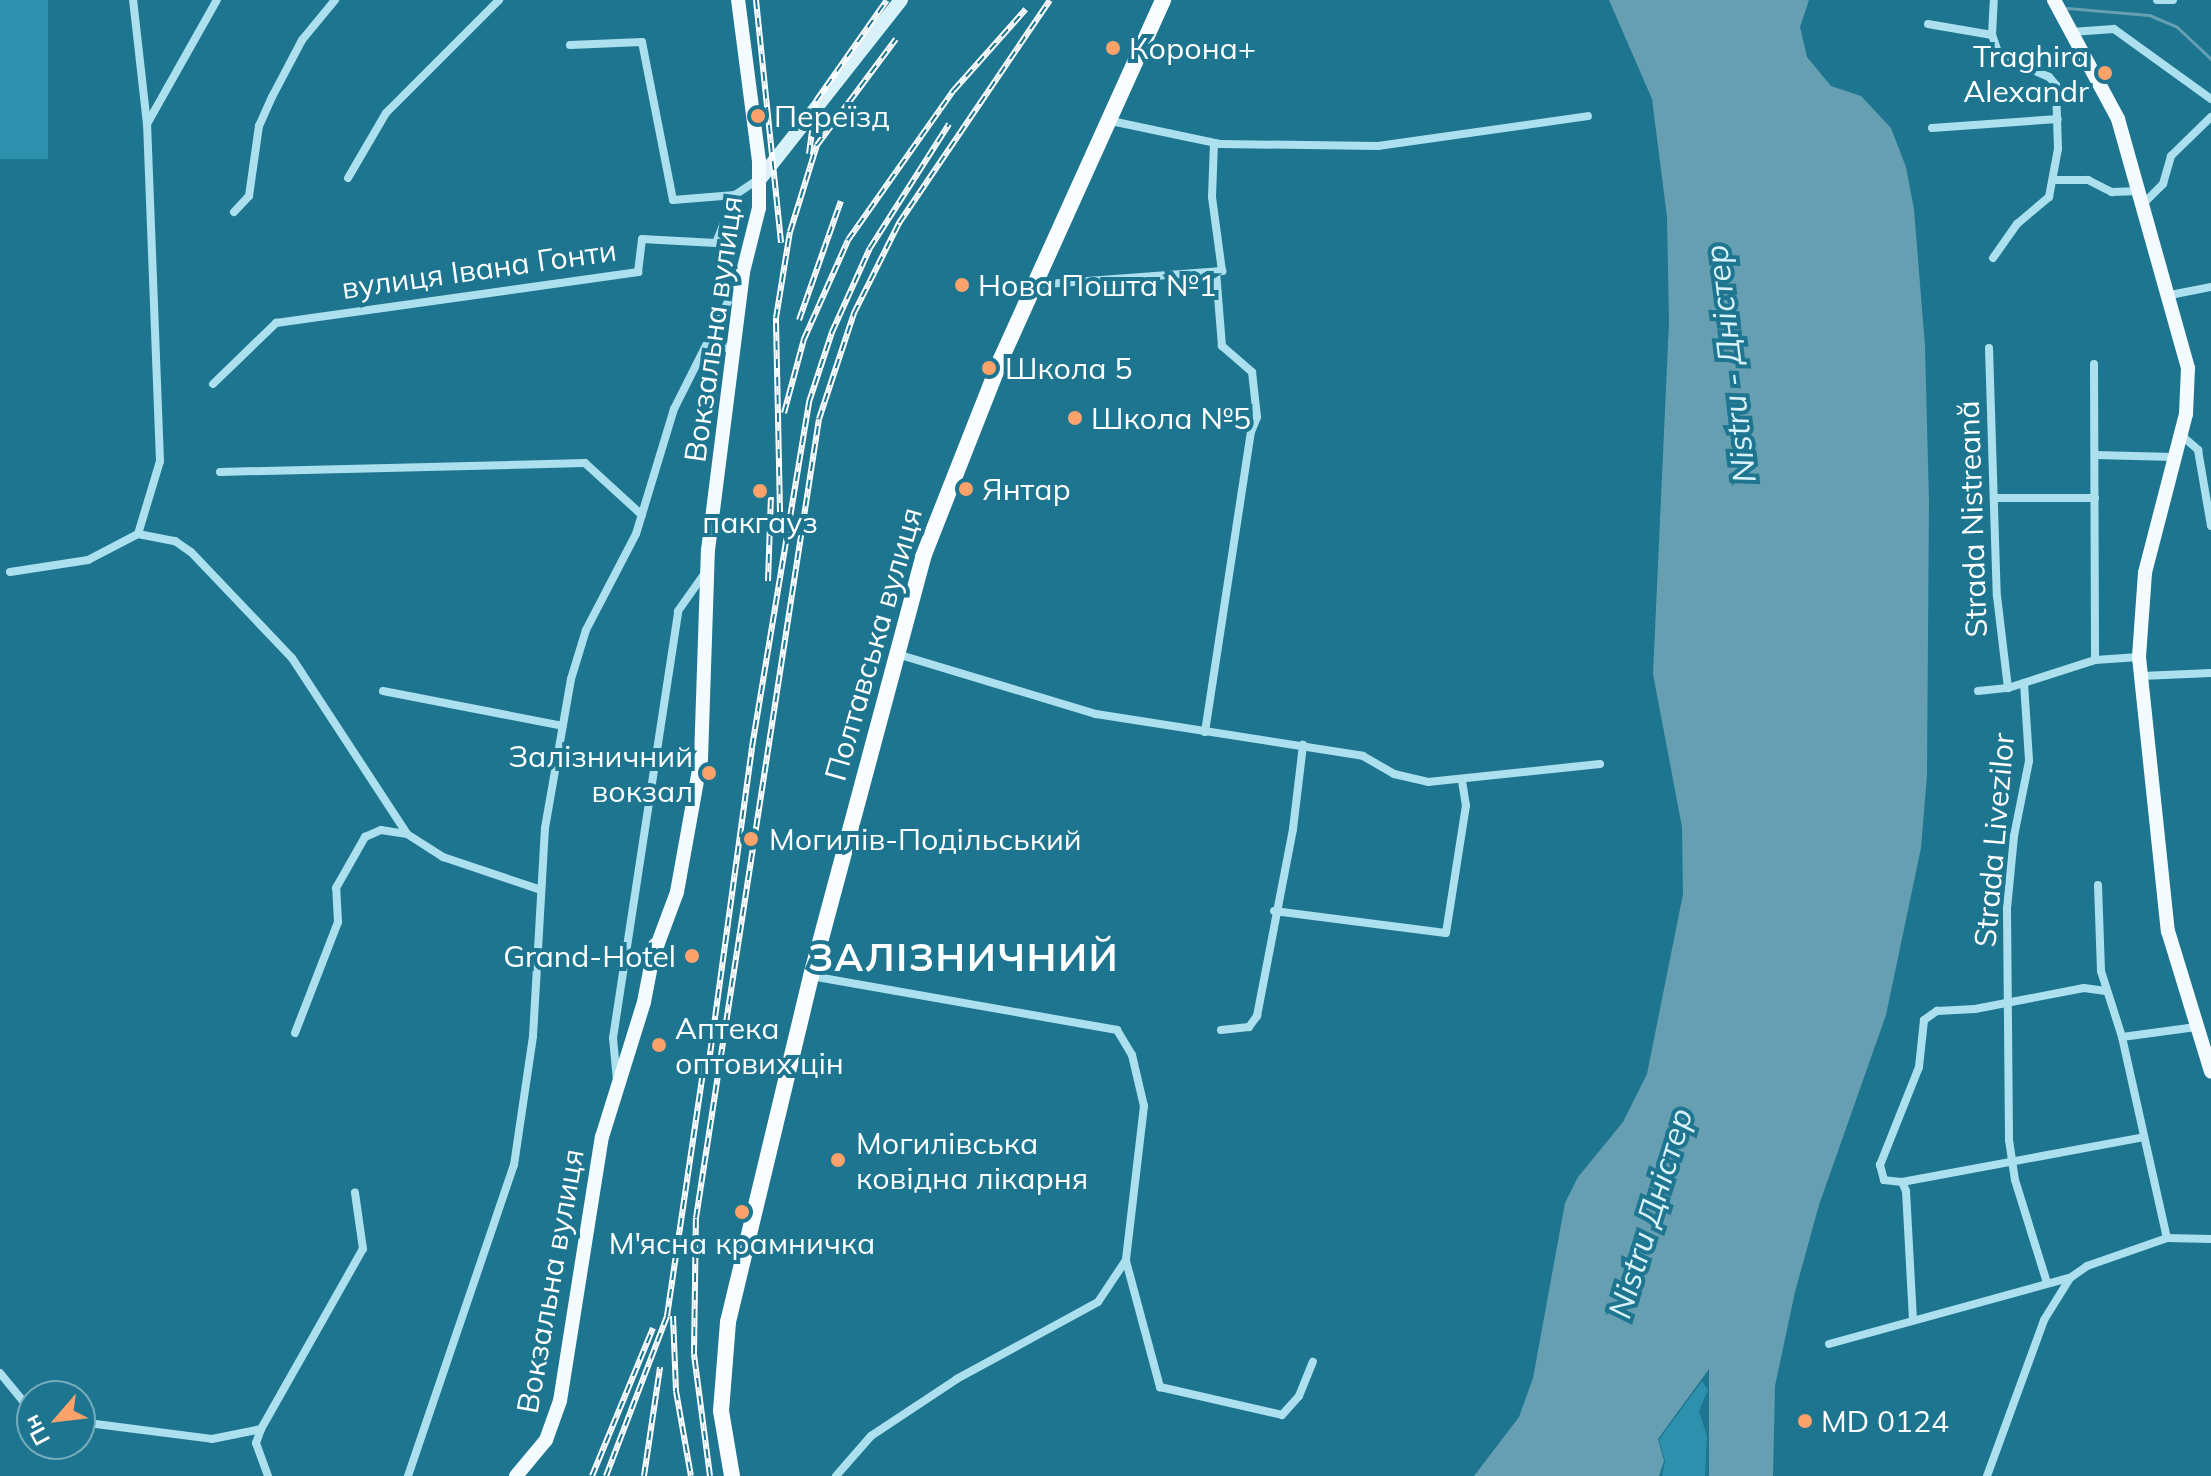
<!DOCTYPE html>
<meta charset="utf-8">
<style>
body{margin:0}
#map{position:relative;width:2211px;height:1476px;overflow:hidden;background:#1d7590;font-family:Mulish,sans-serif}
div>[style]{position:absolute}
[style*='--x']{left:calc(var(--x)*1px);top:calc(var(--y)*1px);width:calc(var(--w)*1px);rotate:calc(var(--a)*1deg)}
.green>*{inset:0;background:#2d90ac;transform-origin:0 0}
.water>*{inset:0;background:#659fb1}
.stream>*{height:3px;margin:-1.5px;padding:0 1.5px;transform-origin:1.5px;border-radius:1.5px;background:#659fb1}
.minor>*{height:8px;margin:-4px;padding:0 4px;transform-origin:4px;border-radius:4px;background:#ace0ee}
.secondary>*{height:14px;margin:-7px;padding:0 7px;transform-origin:7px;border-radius:7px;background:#d9f2fa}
.primary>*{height:14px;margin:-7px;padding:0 7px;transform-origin:7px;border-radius:7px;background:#f3fbff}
.trunk>*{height:16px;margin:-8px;padding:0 8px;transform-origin:8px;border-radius:8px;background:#f9fdff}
.rail>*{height:6px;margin-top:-3px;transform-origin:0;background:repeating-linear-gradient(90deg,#1d7590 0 9px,#fff 0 18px);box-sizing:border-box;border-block:2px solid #fff}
.dots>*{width:22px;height:22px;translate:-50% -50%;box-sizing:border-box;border:4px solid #1d7590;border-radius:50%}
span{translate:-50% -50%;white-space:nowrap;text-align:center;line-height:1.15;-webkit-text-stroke:8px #1d7590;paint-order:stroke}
.poi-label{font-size:30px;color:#fff}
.left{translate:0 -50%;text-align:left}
.right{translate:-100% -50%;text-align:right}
.street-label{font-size:30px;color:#fff}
.water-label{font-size:32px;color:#d8f2fa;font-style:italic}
.district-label{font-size:38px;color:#fff;font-weight:700;letter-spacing:2px}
.north{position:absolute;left:16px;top:1380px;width:80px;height:80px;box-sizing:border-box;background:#1d7590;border:2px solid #77acbc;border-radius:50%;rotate:242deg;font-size:22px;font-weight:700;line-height:32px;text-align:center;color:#fff}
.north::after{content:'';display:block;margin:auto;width:28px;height:36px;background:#fda26a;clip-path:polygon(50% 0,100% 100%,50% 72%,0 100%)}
</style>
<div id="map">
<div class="green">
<div style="left:0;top:0;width:48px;height:159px"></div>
<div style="clip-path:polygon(1702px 1381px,1708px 1390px,1699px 1411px,1707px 1436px,1705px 1476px,1662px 1476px,1665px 1461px,1659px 1440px)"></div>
</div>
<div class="water">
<div style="clip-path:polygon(1609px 0,1809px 0,1800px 27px,1807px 57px,1831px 86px,1861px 96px,1891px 128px,1906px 167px,1914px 209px,1925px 346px,1929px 501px,1927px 775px,1921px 848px,1886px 1015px,1819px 1205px,1795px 1292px,1775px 1386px,1773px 1476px,1709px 1476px,1709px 1369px,1658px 1439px,1664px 1461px,1659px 1476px,1474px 1476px,1519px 1417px,1533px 1378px,1565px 1203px,1578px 1177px,1623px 1122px,1647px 1074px,1683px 894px,1682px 827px,1653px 674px,1669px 322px,1667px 217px,1652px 99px)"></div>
</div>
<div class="stream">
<div style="--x:2067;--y:8;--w:82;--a:4.9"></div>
<div style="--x:2149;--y:15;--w:30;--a:23"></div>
<div style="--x:2177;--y:27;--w:47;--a:43.3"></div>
</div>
<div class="minor">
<div style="--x:2157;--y:0;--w:16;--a:0"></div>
<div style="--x:1928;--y:24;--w:65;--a:9.8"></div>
<div style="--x:2071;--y:32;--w:43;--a:-4"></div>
<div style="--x:2114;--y:29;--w:120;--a:35.8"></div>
<div style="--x:570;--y:45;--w:72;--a:-2.4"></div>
<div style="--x:642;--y:42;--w:161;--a:78.9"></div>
<div style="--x:673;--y:200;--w:62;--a:-4.6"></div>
<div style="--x:1111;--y:121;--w:111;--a:11.9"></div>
<div style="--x:1220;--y:144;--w:158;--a:0.7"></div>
<div style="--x:1378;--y:146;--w:212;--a:-8.1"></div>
<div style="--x:147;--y:124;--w:142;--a:-60.6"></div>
<div style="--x:1932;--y:128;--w:126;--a:-4.1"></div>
<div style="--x:348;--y:178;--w:75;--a:-59.7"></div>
<div style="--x:386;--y:113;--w:160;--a:-45"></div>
<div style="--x:2055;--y:180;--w:33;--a:0"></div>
<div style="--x:2088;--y:180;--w:27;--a:27"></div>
<div style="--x:2112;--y:192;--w:28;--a:-2"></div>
<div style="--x:2144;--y:203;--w:27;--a:-45"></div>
<div style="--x:2163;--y:184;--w:29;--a:-74"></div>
<div style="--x:2171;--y:156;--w:56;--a:-44.3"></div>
<div style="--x:234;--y:212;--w:22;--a:-47"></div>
<div style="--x:249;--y:196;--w:71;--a:-81.9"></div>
<div style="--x:259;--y:126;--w:32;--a:-66"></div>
<div style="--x:272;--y:97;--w:64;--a:-62.2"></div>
<div style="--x:302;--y:40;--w:52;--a:-50.5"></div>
<div style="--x:1993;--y:258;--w:42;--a:-54.8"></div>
<div style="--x:2017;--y:224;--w:42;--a:-40.2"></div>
<div style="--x:2049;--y:197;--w:49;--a:-79.4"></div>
<div style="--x:2058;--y:149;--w:64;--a:-91.8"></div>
<div style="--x:2056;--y:85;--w:11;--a:-131"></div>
<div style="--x:2049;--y:77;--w:55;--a:-156.3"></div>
<div style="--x:1999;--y:55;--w:21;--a:-109"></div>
<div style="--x:1992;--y:35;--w:33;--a:-87"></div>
<div style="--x:1033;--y:285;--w:190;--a:-4.2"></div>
<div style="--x:1222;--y:271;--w:75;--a:-97.7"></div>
<div style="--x:1212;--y:197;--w:54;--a:-87.9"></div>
<div style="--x:2170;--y:295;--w:42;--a:-11"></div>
<div style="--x:707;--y:344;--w:11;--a:-10"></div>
<div style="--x:718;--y:342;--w:18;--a:34"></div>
<div style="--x:1989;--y:348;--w:248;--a:88.2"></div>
<div style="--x:1997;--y:596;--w:93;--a:83.2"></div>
<div style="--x:2094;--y:364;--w:296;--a:89.8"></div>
<div style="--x:213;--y:384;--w:88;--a:-44.1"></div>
<div style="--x:276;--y:323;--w:366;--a:-8"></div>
<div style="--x:638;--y:272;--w:33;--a:-83"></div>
<div style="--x:642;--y:239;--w:74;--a:3.1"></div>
<div style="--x:716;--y:243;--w:52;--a:-68.4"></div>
<div style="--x:735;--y:195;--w:29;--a:-34"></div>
<div style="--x:2181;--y:435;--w:23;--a:41"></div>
<div style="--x:2198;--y:450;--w:77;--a:80.3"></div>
<div style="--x:2095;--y:455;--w:79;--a:1.5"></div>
<div style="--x:220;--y:472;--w:365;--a:-1.4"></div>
<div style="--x:585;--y:463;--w:77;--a:42.4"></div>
<div style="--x:1995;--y:498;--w:100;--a:0"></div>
<div style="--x:138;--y:534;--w:38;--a:11"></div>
<div style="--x:175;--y:541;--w:19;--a:35"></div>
<div style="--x:191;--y:552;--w:146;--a:46.4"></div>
<div style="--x:292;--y:658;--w:210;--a:56.8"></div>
<div style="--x:407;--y:834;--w:43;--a:32.6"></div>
<div style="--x:443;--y:857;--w:100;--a:18.6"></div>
<div style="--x:10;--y:572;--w:79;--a:-8.7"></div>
<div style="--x:88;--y:560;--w:56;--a:-27.5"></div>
<div style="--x:138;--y:534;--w:76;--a:-73.2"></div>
<div style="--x:160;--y:461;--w:337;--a:-92.2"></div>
<div style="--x:147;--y:124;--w:125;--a:-96.4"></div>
<div style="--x:897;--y:654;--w:208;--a:16.8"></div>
<div style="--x:1096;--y:714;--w:270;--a:8.9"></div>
<div style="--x:1363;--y:756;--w:36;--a:30"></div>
<div style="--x:1394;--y:774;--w:35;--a:13"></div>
<div style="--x:1428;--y:782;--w:173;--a:-6"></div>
<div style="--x:2141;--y:676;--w:70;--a:-2.5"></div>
<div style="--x:2024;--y:683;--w:78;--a:86.3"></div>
<div style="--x:2029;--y:761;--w:76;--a:101.3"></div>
<div style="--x:2014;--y:836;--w:73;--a:95.5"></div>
<div style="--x:2007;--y:909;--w:231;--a:89.5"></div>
<div style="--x:2009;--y:1140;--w:40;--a:81.5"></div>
<div style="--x:2015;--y:1180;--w:108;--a:72.7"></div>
<div style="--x:383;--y:691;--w:183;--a:11"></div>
<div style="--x:1978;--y:691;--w:30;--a:-6"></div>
<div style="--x:2008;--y:688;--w:91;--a:-17.8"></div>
<div style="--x:2095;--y:660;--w:44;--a:-3.9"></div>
<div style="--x:1205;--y:732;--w:304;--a:-81.3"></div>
<div style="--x:1251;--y:432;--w:16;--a:-68"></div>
<div style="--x:1257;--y:417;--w:45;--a:-96.3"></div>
<div style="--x:1252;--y:372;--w:40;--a:-139"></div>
<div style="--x:1222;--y:346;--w:74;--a:-94.6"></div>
<div style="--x:2098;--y:885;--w:86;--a:88"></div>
<div style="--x:2101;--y:971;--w:69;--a:72.3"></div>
<div style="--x:2122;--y:1037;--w:206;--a:77.4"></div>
<div style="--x:1274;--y:911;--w:173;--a:7.3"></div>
<div style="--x:1446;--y:933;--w:129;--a:-81.1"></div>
<div style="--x:1466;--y:806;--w:26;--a:-99"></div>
<div style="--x:811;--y:976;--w:311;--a:10"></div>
<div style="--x:1117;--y:1030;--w:29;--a:59"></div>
<div style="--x:1132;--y:1055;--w:52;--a:76.8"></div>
<div style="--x:1144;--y:1106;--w:155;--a:96.7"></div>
<div style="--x:1126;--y:1260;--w:50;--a:123.7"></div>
<div style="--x:1098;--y:1302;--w:161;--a:151.4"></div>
<div style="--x:957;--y:1379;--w:103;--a:146.5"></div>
<div style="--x:871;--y:1436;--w:53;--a:131.2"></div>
<div style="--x:1221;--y:1030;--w:28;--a:-6"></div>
<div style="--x:1249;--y:1027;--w:14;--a:-54"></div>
<div style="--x:1257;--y:1016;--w:190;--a:-79.1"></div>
<div style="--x:1293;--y:829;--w:85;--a:-83.2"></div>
<div style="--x:295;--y:1033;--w:119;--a:-68.8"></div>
<div style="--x:338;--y:922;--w:34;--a:-93"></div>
<div style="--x:336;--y:888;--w:59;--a:-60.4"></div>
<div style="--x:365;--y:837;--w:17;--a:-24"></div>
<div style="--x:381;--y:830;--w:25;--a:9"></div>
<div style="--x:2122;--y:1037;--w:75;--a:-7.7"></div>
<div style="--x:617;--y:1081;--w:43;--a:-95.3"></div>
<div style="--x:613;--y:1038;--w:432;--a:-81.3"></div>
<div style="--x:678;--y:611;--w:50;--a:-54.7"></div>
<div style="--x:1902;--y:1182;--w:246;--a:-10.5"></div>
<div style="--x:1126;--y:1261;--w:131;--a:74.9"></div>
<div style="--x:1160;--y:1387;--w:125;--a:12.9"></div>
<div style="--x:1282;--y:1415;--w:25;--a:-48"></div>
<div style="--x:1299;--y:1396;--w:37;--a:-68"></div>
<div style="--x:1913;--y:1320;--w:129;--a:-93.1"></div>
<div style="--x:1906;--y:1191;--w:10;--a:-114"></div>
<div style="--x:1902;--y:1182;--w:18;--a:-174"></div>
<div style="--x:1884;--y:1180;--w:16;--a:-105"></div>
<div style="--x:1880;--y:1165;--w:105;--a:-68.3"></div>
<div style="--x:1919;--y:1067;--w:47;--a:-83.9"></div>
<div style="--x:1924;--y:1020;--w:16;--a:-35"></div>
<div style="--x:1937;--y:1011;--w:38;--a:-3"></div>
<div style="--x:1975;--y:1009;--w:111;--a:-10.9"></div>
<div style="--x:2084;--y:988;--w:22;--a:8"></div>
<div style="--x:1829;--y:1344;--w:249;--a:-15.4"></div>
<div style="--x:0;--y:1373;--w:50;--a:50.6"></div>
<div style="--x:80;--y:1422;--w:133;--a:7.3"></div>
<div style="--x:212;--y:1439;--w:50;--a:-11.5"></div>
<div style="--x:268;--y:1476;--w:35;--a:-110"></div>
<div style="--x:256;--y:1443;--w:15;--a:-70"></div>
<div style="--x:261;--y:1429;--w:207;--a:-60.5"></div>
<div style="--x:363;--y:1249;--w:57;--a:-98.1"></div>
<div style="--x:408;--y:1476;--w:329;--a:-71.2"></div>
<div style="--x:514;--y:1165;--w:130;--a:-81.6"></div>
<div style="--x:533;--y:1036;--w:208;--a:-86.7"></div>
<div style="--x:545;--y:828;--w:151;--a:-80.1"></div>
<div style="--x:571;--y:679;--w:51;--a:-73"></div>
<div style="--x:586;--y:630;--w:108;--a:-62.5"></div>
<div style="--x:636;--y:534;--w:131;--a:-73.1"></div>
<div style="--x:674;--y:409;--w:142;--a:-63.3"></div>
<div style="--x:1987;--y:1476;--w:166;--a:-69.9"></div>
<div style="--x:2044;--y:1320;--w:49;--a:-58.2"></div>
<div style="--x:2070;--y:1278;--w:21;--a:-35"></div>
<div style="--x:2087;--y:1266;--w:85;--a:-19.3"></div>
<div style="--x:2167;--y:1238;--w:44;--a:1.3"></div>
</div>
<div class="secondary">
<div style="--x:760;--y:179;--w:228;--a:-51.8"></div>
</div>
<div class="primary">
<div style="--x:2054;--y:0;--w:135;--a:61.7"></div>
<div style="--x:2118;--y:119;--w:259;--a:74.3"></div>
<div style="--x:2188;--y:368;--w:46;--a:92.5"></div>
<div style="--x:2186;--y:414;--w:164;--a:104.5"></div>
<div style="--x:2145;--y:573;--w:84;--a:94.1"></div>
<div style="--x:2139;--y:657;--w:276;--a:84"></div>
<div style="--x:2168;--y:931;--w:147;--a:73"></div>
<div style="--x:654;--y:954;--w:66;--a:-69.6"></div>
<div style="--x:677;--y:892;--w:135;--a:-79.8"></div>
<div style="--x:701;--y:759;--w:209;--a:-88.1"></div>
<div style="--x:708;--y:550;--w:280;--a:-82.8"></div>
<div style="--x:743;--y:272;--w:66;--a:-76"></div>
<div style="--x:759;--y:208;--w:47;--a:-90"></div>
<div style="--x:759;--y:161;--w:162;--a:-97.4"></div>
<div style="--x:516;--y:1476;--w:47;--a:-50.2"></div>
<div style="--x:546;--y:1440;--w:41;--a:-70.3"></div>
<div style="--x:560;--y:1401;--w:267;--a:-81"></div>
<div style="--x:602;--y:1137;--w:141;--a:-72.7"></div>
<div style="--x:644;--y:1002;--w:58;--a:-79.1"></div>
</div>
<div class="trunk">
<div style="--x:732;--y:1476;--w:66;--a:-99.6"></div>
<div style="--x:721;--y:1411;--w:89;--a:-85.5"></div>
<div style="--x:728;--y:1322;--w:356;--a:-76.5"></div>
<div style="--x:811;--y:976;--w:434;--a:-75"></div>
<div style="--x:923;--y:557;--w:213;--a:-68.5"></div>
<div style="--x:1001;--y:359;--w:394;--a:-65.7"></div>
</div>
<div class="rail">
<div style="--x:756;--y:0;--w:244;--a:84.1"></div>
<div style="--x:809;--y:154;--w:53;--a:-82.5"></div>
<div style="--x:816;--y:101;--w:123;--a:-54.9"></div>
<div style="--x:799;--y:320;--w:126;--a:-70.6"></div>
<div style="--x:784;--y:413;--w:77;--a:-74.9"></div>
<div style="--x:804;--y:339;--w:108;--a:-66"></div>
<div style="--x:848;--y:240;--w:184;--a:-54.8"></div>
<div style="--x:954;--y:90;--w:108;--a:-48.4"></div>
<div style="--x:780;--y:512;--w:194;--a:-91.2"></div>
<div style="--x:776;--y:318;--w:87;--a:-80.8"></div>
<div style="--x:790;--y:232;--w:91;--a:-72.8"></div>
<div style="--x:817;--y:145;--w:132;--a:-53.3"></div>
<div style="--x:768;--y:581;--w:84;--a:-88"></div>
<div style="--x:708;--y:1069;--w:325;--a:-82.2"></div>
<div style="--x:752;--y:747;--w:350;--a:-80.6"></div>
<div style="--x:809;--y:402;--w:74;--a:-71.8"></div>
<div style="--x:832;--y:332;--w:92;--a:-65.7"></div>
<div style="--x:870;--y:248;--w:147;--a:-57.5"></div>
<div style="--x:673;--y:1316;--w:75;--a:87.7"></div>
<div style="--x:676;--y:1391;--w:86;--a:80"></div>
<div style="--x:592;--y:1476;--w:160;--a:-67.6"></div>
<div style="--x:606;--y:1476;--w:171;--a:-69.1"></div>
<div style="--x:667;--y:1316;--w:260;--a:-81.6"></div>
<div style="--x:644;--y:1476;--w:110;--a:-81.6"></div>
<div style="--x:710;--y:1476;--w:123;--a:-97.5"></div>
<div style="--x:694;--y:1354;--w:136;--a:-89.2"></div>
<div style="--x:696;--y:1218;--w:808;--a:-81.25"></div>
<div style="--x:819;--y:419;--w:112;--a:-71.7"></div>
<div style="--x:854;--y:313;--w:101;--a:-63.4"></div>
<div style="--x:899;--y:223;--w:269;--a:-55.9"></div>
</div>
<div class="dots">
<div style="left:1113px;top:48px;background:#fda26a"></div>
<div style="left:2105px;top:73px;background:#fda26a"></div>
<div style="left:758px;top:116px;background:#fda26a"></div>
<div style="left:962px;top:285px;background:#fda26a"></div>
<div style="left:989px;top:368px;background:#fda26a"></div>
<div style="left:1075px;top:418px;background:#fda26a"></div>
<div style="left:966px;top:489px;background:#fda26a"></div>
<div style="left:760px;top:491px;background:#fda26a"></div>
<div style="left:709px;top:773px;background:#fda26a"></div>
<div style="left:751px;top:839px;background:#fda26a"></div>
<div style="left:692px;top:956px;background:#fda26a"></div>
<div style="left:659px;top:1045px;background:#fda26a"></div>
<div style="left:838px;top:1160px;background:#fda26a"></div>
<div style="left:742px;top:1212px;background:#fda26a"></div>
<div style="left:1805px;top:1421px;background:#fda26a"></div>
</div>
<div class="poi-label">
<span class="left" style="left:1129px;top:48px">Корона+</span>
<span class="right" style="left:2089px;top:73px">Traghira<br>Alexandr</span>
<span class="left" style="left:774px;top:116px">Переїзд</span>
<span class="left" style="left:978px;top:285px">Нова Пошта №1</span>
<span class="left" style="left:1005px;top:368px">Школа 5</span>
<span class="left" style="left:1091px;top:418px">Школа №5</span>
<span class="left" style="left:982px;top:489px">Янтар</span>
<span style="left:760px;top:522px">пакгауз</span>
<span class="right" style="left:693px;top:773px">Залізничний<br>вокзал</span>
<span class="left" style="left:769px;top:839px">Могилів-Подільський</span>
<span class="right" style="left:676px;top:956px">Grand-Hotel</span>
<span class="left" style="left:675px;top:1045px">Аптека<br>оптових цін</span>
<span class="left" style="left:856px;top:1160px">Могилівська<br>ковідна лікарня</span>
<span style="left:742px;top:1243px">М'ясна крамничка</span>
<span class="left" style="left:1821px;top:1421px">MD 0124</span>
</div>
<div class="street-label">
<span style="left:479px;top:269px;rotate:-8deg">вулиця Івана Гонти</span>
<span style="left:713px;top:329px;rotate:-82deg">Вокзальна вулиця</span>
<span style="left:1972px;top:519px;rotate:-92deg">Strada Nistreană</span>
<span style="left:873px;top:644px;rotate:-74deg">Полтавська вулиця</span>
<span style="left:1994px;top:840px;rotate:-85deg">Strada Livezilor</span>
<span style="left:550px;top:1281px;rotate:-80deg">Вокзальна вулиця</span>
</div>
<div class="water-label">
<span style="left:1730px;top:364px;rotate:-97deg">Nistru - Дністер</span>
<span style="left:1650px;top:1213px;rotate:-73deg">Nistru Дністер</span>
</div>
<div class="district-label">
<span style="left:964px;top:958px">ЗАЛІЗНИЧНИЙ</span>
</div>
<div class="north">Пн</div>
</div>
